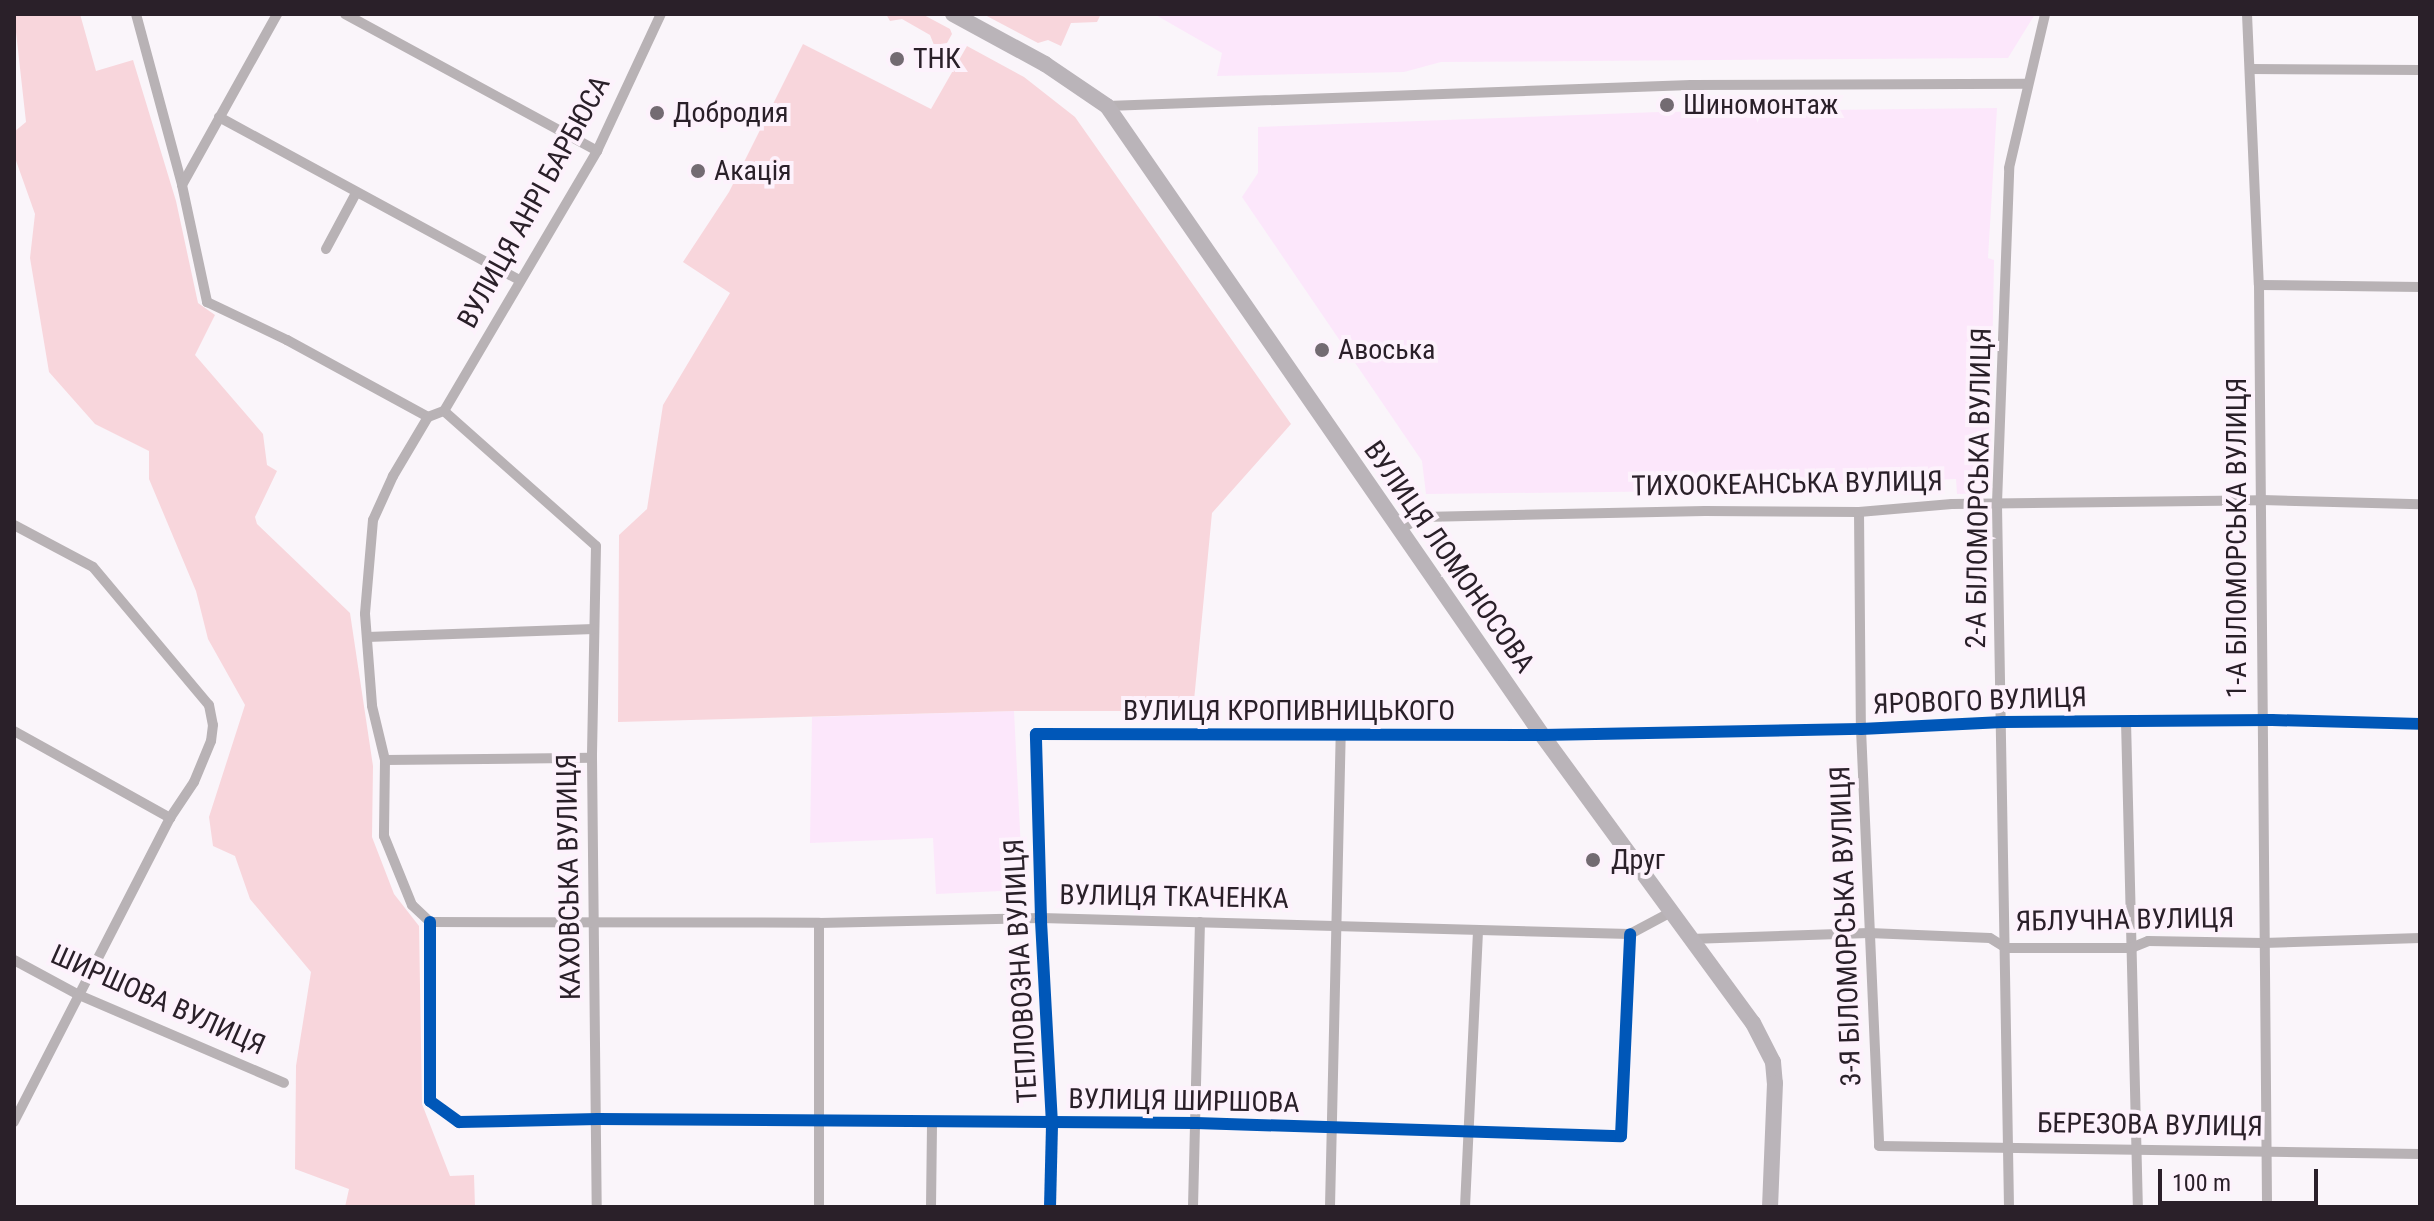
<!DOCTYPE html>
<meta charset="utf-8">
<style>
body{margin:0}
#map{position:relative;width:2434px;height:1221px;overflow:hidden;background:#faf5fa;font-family:"Roboto Condensed",sans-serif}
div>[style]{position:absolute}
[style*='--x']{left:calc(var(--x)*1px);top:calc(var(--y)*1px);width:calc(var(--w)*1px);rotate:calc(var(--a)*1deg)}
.built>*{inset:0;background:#fce7fb}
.green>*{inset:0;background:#f8d6dc}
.street>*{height:10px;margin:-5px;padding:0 5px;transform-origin:5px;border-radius:5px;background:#b8b2b5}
.primary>*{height:16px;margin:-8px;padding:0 8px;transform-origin:8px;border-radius:8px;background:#bab4b9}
.cycleway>*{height:12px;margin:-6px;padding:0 6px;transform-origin:6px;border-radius:6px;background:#0057b8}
.dots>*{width:22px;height:22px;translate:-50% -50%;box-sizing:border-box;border:4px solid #fdf2fc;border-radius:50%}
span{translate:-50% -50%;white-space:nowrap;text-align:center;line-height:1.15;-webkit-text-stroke:8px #fdf2fc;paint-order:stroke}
.poi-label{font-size:28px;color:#2a2029}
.left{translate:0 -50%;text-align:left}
.street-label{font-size:28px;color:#2a2029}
.frame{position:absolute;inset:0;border:16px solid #2a2029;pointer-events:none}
.scale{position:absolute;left:2158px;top:1169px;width:160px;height:36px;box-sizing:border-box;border:4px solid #2a2029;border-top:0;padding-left:10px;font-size:24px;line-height:28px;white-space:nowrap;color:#2a2029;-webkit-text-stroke:6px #fdf2fc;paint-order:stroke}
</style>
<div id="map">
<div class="built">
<div style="clip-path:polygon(1154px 14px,2035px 14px,2008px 58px,1441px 62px,1404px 72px,1217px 76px,1222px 53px)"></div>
<div style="clip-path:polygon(1997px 108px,1988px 258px,1994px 260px,1990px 478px,1986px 493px,1957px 494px,1956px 479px,1783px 486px,1776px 490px,1426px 494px,1422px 461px,1242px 197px,1258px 173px,1258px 127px,1659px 112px)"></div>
<div style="clip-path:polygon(1014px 711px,1023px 890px,936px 894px,933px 838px,810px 843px,812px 717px)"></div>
</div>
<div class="green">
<div style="clip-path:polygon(14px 14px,80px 14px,96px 71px,133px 60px,176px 201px,198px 303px,215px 315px,195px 355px,263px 434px,267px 465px,277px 471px,255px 517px,257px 524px,350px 613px,373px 766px,372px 837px,394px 894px,419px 926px,422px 1104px,450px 1176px,474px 1175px,475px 1207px,345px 1207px,349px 1189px,295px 1169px,296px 1066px,311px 972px,250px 899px,235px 856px,213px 846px,209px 817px,245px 705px,208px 639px,196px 591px,149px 479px,149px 451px,95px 424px,49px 372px,30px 258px,35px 214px,14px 155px,14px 132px,26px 122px)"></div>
<div style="clip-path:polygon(886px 14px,922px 14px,950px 29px,952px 34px,947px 43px,934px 45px,930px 35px,902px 19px,890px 21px)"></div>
<div style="clip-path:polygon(983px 14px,1101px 14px,1097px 22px,1071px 23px,1061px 46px,1048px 40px,1038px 43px)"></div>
<div style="clip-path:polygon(803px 44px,931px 109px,967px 46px,1024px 77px,1075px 117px,1291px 424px,1212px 513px,1193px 711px,1014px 711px,618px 722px,619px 535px,647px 509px,663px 405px,730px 293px,683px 262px,729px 192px)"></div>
</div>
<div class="street">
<div style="--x:136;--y:14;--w:177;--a:74.9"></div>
<div style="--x:182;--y:185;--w:120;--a:77.9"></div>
<div style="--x:207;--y:302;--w:89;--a:25.4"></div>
<div style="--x:287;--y:340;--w:161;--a:28.6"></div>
<div style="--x:428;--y:417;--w:17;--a:-21"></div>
<div style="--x:444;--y:411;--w:203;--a:41.6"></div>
<div style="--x:596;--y:546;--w:212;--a:91.1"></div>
<div style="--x:592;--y:758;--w:449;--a:89.4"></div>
<div style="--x:345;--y:14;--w:287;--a:28.5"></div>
<div style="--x:2247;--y:14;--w:271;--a:87.5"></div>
<div style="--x:2259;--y:285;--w:922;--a:89.5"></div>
<div style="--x:2250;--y:69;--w:170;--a:0.3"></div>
<div style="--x:1107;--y:106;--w:584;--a:-2.06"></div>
<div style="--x:1691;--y:85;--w:336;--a:-0.2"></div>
<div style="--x:219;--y:117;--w:341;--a:28.5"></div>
<div style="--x:182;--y:185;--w:196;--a:-60.9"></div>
<div style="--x:326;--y:249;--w:64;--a:-61.8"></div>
<div style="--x:2259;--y:285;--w:161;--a:0.7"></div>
<div style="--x:444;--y:411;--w:302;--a:-59.5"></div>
<div style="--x:597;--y:151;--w:151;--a:-65"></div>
<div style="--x:428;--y:417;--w:69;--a:120.7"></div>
<div style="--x:393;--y:476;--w:48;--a:114.4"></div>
<div style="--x:373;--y:520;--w:94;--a:94.9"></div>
<div style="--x:365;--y:614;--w:92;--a:85.6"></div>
<div style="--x:372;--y:706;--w:56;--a:76.5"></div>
<div style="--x:385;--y:760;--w:76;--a:90.8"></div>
<div style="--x:384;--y:836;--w:74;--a:67.9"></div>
<div style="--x:412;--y:905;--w:25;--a:43"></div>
<div style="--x:1859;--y:512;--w:217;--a:89.5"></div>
<div style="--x:1861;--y:729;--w:417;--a:87.5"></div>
<div style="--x:1879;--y:1146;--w:541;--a:0.85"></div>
<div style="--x:14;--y:525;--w:89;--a:28"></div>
<div style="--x:93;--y:567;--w:180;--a:50"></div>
<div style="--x:209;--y:705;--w:20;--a:79"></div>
<div style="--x:213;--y:725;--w:16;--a:97"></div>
<div style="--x:211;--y:741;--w:44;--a:112.5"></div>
<div style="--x:194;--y:782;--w:43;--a:123.7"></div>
<div style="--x:170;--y:818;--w:342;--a:117.2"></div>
<div style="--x:1398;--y:530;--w:27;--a:-28"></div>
<div style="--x:1422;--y:517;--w:283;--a:-1.2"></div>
<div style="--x:1705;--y:511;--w:154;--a:0.4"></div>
<div style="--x:1859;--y:512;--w:93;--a:-4.9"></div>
<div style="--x:1952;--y:504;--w:310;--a:-0.7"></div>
<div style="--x:2262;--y:500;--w:158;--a:1.5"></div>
<div style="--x:367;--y:637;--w:227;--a:-2"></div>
<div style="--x:2126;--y:721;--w:486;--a:88.6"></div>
<div style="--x:14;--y:731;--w:179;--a:29.1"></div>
<div style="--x:385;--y:760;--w:207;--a:-0.6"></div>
<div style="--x:430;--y:922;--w:179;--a:90"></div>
<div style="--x:430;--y:1101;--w:36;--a:36"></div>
<div style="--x:459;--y:1122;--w:139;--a:-1.2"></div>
<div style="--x:598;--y:1119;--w:598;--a:0.38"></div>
<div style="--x:1196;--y:1123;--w:425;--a:1.8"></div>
<div style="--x:1621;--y:1136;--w:202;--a:-87.4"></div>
<div style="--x:430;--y:922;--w:389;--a:0.1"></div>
<div style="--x:819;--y:923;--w:222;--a:-1.3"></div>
<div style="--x:1041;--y:918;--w:589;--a:1.56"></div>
<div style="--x:1630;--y:934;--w:47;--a:-28.2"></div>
<div style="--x:1690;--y:939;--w:179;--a:-1.9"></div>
<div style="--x:1869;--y:933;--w:121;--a:2.4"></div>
<div style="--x:1990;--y:938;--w:19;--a:32"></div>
<div style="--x:2006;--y:948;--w:125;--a:0"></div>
<div style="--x:2131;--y:948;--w:18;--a:-22"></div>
<div style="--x:2148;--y:941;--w:115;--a:1"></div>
<div style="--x:2263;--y:943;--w:157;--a:-1.8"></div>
<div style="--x:14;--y:960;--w:74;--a:28.3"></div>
<div style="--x:79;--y:995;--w:223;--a:23.2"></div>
<div style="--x:819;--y:1207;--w:284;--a:-90"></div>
<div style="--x:931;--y:1207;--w:83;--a:-89.3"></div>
<div style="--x:1050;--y:1207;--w:83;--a:-88.6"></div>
<div style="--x:1052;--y:1124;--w:206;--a:-93.1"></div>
<div style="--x:1041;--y:918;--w:184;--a:-91.6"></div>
<div style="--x:1036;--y:734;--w:506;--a:0.11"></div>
<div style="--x:1542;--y:735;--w:319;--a:-1.1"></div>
<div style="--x:1861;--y:729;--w:142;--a:-2.8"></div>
<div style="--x:2003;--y:722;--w:269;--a:-0.4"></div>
<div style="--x:2272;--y:720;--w:148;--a:1.5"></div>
<div style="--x:1193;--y:1207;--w:285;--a:-88.6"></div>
<div style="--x:1330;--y:1207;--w:471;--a:-88.7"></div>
<div style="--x:1465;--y:1207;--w:277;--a:-87.3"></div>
<div style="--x:2009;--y:1207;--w:704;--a:-90.98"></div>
<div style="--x:1997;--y:503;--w:335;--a:-87.9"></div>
<div style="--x:2009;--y:168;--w:158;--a:-76.8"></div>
</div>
<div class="primary">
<div style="--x:953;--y:14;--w:105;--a:28.5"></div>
<div style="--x:1045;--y:64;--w:75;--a:34.1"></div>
<div style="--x:1107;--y:106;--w:765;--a:55.33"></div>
<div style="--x:1542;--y:735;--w:357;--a:53.8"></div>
<div style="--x:1753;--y:1023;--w:44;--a:62.9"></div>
<div style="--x:1773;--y:1062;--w:21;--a:85"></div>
<div style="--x:1775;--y:1083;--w:124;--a:92.3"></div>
</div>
<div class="cycleway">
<div style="--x:430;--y:922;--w:179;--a:90"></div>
<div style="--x:430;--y:1101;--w:36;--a:36"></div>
<div style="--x:459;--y:1122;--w:139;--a:-1.2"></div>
<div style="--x:598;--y:1119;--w:598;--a:0.38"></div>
<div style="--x:1196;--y:1123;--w:425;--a:1.8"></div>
<div style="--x:1621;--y:1136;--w:202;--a:-87.4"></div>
<div style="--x:1050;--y:1207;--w:83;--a:-88.6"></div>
<div style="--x:1052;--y:1124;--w:206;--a:-93.1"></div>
<div style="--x:1041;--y:918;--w:184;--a:-91.6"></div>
<div style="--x:1036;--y:734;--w:506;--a:0.11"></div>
<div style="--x:1542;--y:735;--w:319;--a:-1.1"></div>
<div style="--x:1861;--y:729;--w:142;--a:-2.8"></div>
<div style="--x:2003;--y:722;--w:269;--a:-0.4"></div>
<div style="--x:2272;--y:720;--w:148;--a:1.5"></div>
</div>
<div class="dots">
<div style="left:897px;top:59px;background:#736b72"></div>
<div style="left:1667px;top:105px;background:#736b72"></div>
<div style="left:657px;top:113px;background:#736b72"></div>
<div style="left:698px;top:171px;background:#736b72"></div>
<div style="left:1322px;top:350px;background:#736b72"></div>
<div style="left:1593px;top:860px;background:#736b72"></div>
</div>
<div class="poi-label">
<span class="left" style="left:913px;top:59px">ТНК</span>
<span class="left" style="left:1683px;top:105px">Шиномонтаж</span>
<span class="left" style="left:673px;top:113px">Добродия</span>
<span class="left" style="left:714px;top:171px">Акація</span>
<span class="left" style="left:1338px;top:350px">Авоська</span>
<span class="left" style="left:1611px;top:860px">Друг</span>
</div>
<div class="street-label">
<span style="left:534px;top:202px;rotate:-61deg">ВУЛИЦЯ АНРІ БАРБЮСА</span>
<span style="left:1787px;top:484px;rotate:-1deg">ТИХООКЕАНСЬКА ВУЛИЦЯ</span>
<span style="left:1979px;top:488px;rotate:-89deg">2-А БІЛОМОРСЬКА ВУЛИЦЯ</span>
<span style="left:2237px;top:538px;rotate:-90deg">1-А БІЛОМОРСЬКА ВУЛИЦЯ</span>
<span style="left:1449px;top:557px;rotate:55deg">ВУЛИЦЯ ЛОМОНОСОВА</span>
<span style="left:1980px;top:701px;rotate:-2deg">ЯРОВОГО ВУЛИЦЯ</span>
<span style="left:1289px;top:711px">ВУЛИЦЯ КРОПИВНИЦЬКОГО</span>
<span style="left:569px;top:877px;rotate:-91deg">КАХОВСЬКА ВУЛИЦЯ</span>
<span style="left:1174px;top:897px;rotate:1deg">ВУЛИЦЯ ТКАЧЕНКА</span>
<span style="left:2125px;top:920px;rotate:-1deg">ЯБЛУЧНА ВУЛИЦЯ</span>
<span style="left:1846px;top:926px;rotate:-92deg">3-Я БІЛОМОРСЬКА ВУЛИЦЯ</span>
<span style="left:1021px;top:971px;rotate:-93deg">ТЕПЛОВОЗНА ВУЛИЦЯ</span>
<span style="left:158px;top:1000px;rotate:24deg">ШИРШОВА ВУЛИЦЯ</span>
<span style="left:1184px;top:1101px;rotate:1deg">ВУЛИЦЯ ШИРШОВА</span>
<span style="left:2150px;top:1125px;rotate:1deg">БЕРЕЗОВА ВУЛИЦЯ</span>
</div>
<div class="frame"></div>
<div class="scale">100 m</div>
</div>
